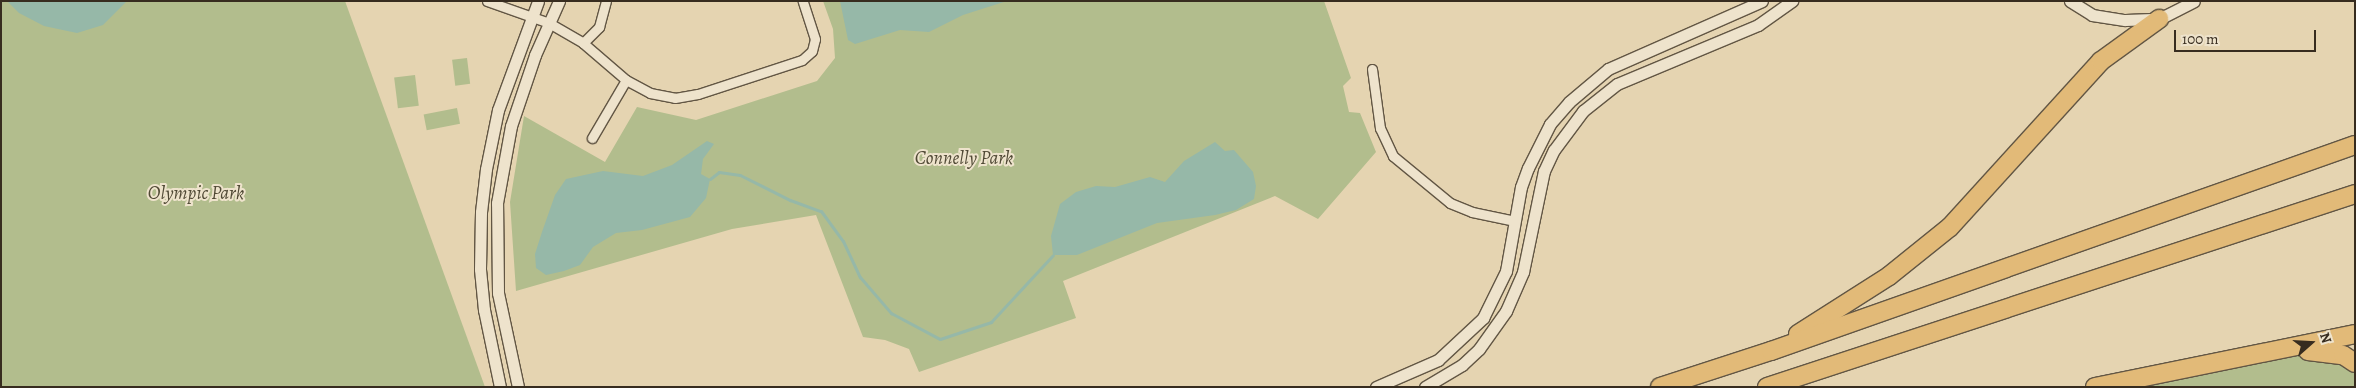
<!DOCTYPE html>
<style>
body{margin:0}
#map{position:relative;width:2356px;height:388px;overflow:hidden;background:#e5d4b1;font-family:Alegreya,serif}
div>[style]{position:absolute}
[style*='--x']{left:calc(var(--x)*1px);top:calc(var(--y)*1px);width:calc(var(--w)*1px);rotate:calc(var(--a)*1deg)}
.green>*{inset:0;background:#b2bd8d;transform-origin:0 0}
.water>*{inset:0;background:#96b8a8}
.stream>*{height:3px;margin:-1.5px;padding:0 1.5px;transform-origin:1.5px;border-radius:1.5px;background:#96b8a8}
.roads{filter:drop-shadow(1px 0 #625644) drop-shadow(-1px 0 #625644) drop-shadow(0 1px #625644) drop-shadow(0 -1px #625644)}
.minor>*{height:9px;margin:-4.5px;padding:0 4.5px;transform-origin:4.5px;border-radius:4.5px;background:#eee3cc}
.tertiary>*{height:11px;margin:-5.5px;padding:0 5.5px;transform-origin:5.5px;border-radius:5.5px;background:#eee3cc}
.motorway>*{height:18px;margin:-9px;padding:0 9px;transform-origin:9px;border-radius:9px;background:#e2ba78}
span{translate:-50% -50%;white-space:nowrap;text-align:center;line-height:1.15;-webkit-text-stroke:4px #eee3cc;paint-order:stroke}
.park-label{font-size:19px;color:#504935;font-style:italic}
.frame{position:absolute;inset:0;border:2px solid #372c1f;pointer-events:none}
.north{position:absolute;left:2286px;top:318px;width:50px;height:50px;-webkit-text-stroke:4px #eee3cc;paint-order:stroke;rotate:71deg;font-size:14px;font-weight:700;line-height:20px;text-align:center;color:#372c1f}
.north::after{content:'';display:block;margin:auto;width:18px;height:22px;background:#372c1f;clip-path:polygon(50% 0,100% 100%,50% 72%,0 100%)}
.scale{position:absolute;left:2174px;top:30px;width:142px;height:22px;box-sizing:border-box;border:2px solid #372c1f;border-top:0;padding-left:6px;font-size:15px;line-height:18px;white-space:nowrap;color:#372c1f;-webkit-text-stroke:4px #eee3cc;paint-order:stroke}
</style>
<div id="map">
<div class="green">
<div style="clip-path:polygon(1px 1px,345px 1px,485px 387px,1px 387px)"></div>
<div style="clip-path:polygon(823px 1px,1324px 1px,1351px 78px,1343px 86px,1349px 112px,1360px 113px,1376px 152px,1318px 219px,1275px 196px,1063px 281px,1076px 318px,919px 372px,909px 349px,885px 340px,863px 337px,816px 215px,732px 229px,516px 291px,510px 202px,524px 116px,605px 162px,637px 107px,696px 120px,817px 81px,835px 58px,833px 29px)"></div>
<div style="left:467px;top:58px;width:26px;height:15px;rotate:83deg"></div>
<div style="left:415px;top:75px;width:31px;height:21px;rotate:83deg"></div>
<div style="left:457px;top:108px;width:16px;height:34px;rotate:79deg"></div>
<div style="clip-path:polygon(2285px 350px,2355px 363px,2355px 387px,2103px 387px)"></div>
</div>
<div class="water">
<div style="clip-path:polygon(7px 1px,127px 1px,103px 25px,77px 33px,44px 26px,19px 13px)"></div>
<div style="clip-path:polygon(840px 1px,1007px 1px,963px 15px,929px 32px,900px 30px,855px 44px,848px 40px)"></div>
<div style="clip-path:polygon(707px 141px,714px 144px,703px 159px,701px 174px,710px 179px,706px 198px,690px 217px,642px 230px,616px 233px,593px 247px,580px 265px,564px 271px,546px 275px,536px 268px,535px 254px,542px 232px,555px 195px,566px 179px,603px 171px,643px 176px,672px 165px)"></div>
<div style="clip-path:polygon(1215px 142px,1225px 151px,1234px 150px,1253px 172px,1256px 186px,1254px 199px,1236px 210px,1215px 215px,1157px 223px,1077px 255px,1053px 255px,1051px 236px,1060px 204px,1076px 192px,1096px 186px,1115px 187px,1150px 177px,1165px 182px,1184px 161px)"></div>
</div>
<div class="stream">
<div style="--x:710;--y:179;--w:11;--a:-38"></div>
<div style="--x:719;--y:172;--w:21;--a:8"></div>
<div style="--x:740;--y:175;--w:56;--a:26.6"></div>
<div style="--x:790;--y:200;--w:33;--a:20"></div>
<div style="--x:821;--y:211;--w:37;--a:54"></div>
<div style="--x:843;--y:241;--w:40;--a:65"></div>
<div style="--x:860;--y:277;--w:48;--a:49.3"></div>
<div style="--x:891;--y:313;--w:55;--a:28"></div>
<div style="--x:940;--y:339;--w:54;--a:-18.4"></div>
<div style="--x:991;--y:322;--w:91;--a:-47.2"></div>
</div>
<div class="roads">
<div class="minor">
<div style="--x:487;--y:1;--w:66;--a:19.5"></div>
<div style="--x:549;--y:23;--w:39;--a:30"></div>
<div style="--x:583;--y:43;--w:57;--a:40.7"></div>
<div style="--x:626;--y:80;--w:27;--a:28"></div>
<div style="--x:650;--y:93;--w:25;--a:11"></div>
<div style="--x:675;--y:98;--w:23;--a:-10"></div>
<div style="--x:698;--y:94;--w:109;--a:-18.1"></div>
<div style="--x:802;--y:60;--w:13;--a:-42"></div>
<div style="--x:812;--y:51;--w:12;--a:-76"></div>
<div style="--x:815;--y:39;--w:40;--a:-108"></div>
<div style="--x:583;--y:43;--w:23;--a:-45"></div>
<div style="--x:599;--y:27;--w:27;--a:-75"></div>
<div style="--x:1372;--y:69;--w:60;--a:82.3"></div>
<div style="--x:1380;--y:128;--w:31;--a:65"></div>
<div style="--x:1393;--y:156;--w:74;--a:39.5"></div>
<div style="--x:1450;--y:203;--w:24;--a:22"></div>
<div style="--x:1472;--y:212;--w:44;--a:11.8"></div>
<div style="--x:592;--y:138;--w:67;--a:-59.6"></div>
</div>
<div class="tertiary">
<div style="--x:2070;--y:1;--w:26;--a:32"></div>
<div style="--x:2092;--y:15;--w:33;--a:9"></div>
<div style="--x:2125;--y:20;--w:34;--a:-2"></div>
<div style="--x:2159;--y:19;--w:39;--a:-27"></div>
<div style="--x:500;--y:387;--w:79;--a:-101.7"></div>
<div style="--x:484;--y:310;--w:41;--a:-95.6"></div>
<div style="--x:480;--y:269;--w:57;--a:-89"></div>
<div style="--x:481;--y:212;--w:43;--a:-83.4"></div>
<div style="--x:486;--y:169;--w:60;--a:-78.5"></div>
<div style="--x:498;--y:110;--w:116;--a:-69.8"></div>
<div style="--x:518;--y:387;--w:96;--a:-102"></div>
<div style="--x:498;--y:293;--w:90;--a:-90.6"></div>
<div style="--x:497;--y:203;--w:78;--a:-79.7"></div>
<div style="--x:511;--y:126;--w:75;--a:-71.3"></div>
<div style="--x:535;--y:55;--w:59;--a:-66"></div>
<div style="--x:1376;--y:387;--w:68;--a:-23.5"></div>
<div style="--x:1438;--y:360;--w:62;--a:-43"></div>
<div style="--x:1483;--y:318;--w:52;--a:-63.9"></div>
<div style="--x:1506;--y:271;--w:85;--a:-79.9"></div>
<div style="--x:1521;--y:187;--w:20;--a:-70"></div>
<div style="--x:1528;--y:168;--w:49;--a:-63.4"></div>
<div style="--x:1550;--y:124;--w:29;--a:-49"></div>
<div style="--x:1569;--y:102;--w:51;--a:-40.2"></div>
<div style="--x:1608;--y:69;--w:168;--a:-23.8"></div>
<div style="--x:1425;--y:387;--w:43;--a:-30.7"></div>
<div style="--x:1462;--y:365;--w:23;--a:-43"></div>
<div style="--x:1479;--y:349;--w:47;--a:-54.6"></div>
<div style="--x:1506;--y:311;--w:43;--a:-66.4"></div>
<div style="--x:1523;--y:272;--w:103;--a:-78.3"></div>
<div style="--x:1544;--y:171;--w:23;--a:-65"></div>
<div style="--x:1554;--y:150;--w:49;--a:-53.4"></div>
<div style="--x:1583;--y:111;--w:43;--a:-38.5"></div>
<div style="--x:1617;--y:84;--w:153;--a:-22.7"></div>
<div style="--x:1758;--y:25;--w:42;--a:-35.2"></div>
</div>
<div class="motorway">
<div style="--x:1798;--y:334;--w:108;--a:-32.5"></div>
<div style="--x:1889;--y:276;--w:78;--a:-38.8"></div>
<div style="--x:1950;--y:227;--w:224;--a:-47.7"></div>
<div style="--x:2101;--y:61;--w:72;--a:-35.9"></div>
<div style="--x:2308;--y:351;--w:35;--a:7"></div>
<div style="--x:2343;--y:355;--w:14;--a:34"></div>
<div style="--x:1660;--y:387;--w:117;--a:-18"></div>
<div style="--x:1771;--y:351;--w:619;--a:-19.43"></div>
<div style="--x:1767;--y:387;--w:619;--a:-18.17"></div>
<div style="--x:2095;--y:387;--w:265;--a:-11.5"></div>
</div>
</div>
<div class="park-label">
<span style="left:964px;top:159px">Connelly Park</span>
<span style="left:196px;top:194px">Olympic Park</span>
</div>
<div class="frame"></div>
<div class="north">N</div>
<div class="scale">100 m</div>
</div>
